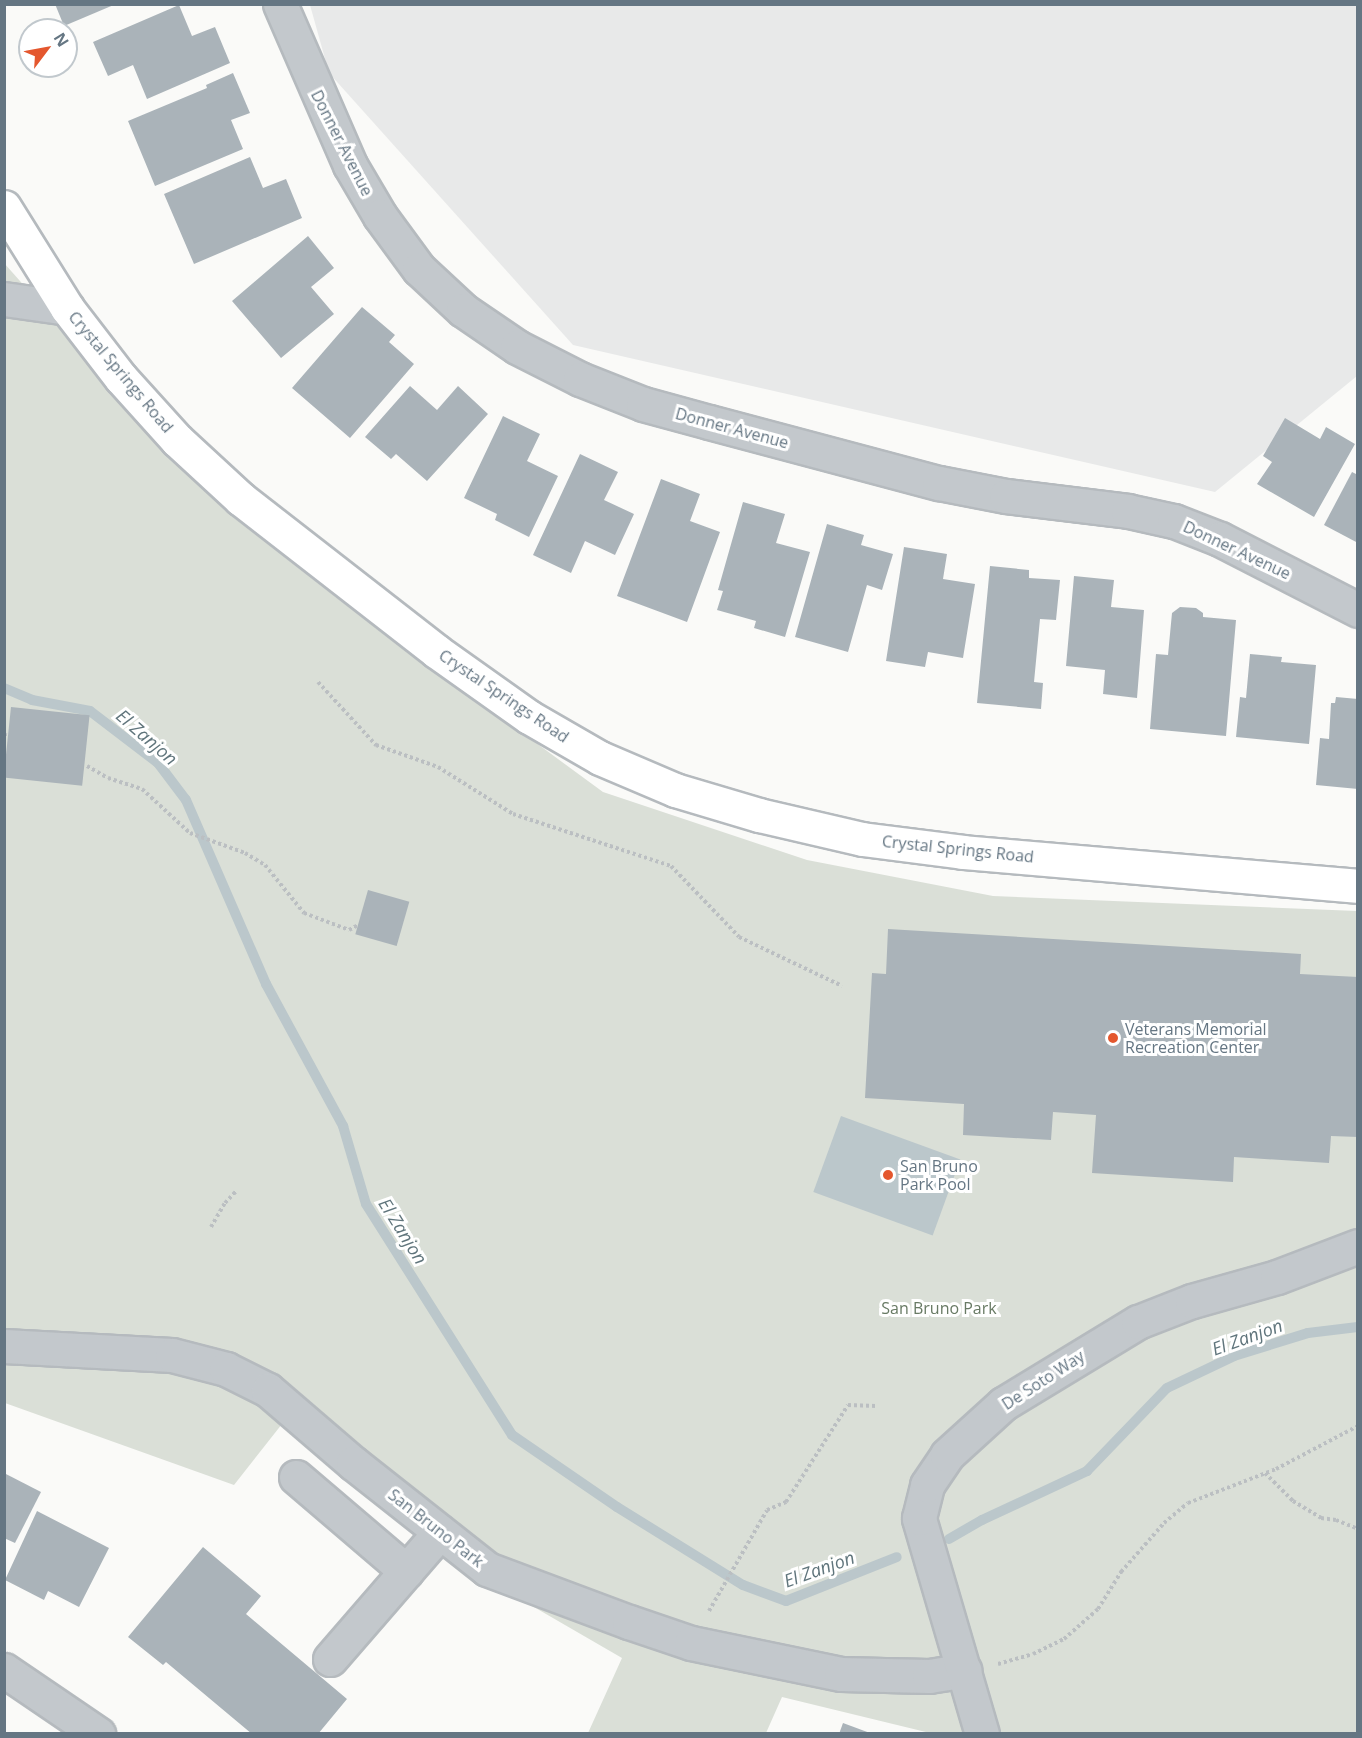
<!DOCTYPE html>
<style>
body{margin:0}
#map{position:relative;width:1362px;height:1738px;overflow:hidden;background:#fafaf8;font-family:"Open Sans",sans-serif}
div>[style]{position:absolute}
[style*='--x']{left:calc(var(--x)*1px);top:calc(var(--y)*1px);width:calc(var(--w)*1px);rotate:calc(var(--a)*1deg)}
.built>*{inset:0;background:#e8e9e9}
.green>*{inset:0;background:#dadfd7}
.water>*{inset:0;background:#bbc7cb;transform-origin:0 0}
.stream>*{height:10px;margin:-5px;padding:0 5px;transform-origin:5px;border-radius:5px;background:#bbc7cb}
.building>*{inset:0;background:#aab3b9;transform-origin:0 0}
.path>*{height:4px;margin-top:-2px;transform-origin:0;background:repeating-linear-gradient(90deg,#bbbfc2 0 3px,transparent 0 6px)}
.roads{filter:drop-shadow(2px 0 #b5babe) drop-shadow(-2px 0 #b5babe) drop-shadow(0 2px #b5babe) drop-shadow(0 -2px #b5babe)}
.minor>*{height:33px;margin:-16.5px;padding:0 16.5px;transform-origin:16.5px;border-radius:16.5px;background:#c3c8cc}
.major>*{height:33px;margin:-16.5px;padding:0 16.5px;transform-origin:16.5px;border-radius:16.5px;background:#fff}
.dots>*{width:16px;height:16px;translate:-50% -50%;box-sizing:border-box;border:3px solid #fff;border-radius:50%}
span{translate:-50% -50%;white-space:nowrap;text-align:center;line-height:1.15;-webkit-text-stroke:6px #fff;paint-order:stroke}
.street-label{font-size:16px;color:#657683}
.poi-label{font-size:16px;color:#657683}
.left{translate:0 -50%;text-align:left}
.park-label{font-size:16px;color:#687a64}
.water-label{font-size:18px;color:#60757c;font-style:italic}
.frame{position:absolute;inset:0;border:6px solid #657683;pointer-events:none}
.north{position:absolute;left:18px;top:18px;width:60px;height:60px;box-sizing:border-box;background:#fff;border:2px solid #c1c8cd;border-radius:50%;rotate:58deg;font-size:16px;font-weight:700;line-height:24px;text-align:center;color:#657683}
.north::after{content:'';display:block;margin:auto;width:21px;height:27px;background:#e4572e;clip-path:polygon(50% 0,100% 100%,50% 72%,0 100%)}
</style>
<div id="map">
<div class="built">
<div style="clip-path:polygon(310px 5px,1357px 5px,1357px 376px,1215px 492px,573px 345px,329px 73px)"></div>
</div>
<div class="green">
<div style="clip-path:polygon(4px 263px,139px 415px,442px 674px,603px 792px,807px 860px,993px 896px,1357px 911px,1357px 1733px,930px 1733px,782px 1697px,766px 1733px,588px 1733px,622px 1658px,458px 1563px,282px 1424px,234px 1485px,5px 1403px)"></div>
</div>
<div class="water">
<div style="left:841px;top:1116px;width:127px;height:81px;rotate:20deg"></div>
</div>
<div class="stream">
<div style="--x:4;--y:688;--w:30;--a:23"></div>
<div style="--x:32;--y:700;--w:59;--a:10.7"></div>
<div style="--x:90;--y:711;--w:86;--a:37.4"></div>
<div style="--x:158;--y:763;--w:46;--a:52.9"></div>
<div style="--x:186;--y:800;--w:201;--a:66.5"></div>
<div style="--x:266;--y:984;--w:162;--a:61.5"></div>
<div style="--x:343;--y:1126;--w:81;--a:73.6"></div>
<div style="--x:366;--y:1204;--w:273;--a:57.7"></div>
<div style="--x:512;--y:1435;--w:127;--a:34.4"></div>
<div style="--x:617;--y:1507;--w:148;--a:31.8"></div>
<div style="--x:743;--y:1585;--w:46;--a:20.4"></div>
<div style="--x:786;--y:1601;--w:119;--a:-21.6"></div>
<div style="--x:949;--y:1539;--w:38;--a:-30"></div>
<div style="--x:982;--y:1520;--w:116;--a:-25"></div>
<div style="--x:1087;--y:1471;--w:115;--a:-46.1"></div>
<div style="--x:1167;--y:1388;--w:74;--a:-25.5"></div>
<div style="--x:1234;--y:1356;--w:77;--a:-17.3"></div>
<div style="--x:1308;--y:1333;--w:50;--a:-6.8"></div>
</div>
<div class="building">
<div style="clip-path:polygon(55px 4px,116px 4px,64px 26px)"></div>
<div style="clip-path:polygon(179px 5px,192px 36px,215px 27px,230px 63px,147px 99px,133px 65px,108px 76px,93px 42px)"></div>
<div style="clip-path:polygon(233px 73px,250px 113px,231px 120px,243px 149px,155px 186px,128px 121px,207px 88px,206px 85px)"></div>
<div style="clip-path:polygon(250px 157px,263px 188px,286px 179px,302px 218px,194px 264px,164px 194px)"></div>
<div style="clip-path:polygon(308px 236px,334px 268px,311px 287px,334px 314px,281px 358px,232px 301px)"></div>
<div style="clip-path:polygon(362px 307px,395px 335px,389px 342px,414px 364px,350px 438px,292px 388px)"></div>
<div style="clip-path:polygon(410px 386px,437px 410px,458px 386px,488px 414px,427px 481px,396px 454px,391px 459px,365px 437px)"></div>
<div style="clip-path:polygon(503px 416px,540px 434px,527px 461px,558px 476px,529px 537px,495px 520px,497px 514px,464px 498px)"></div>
<div style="clip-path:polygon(1285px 418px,1320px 439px,1326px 427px,1355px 444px,1314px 517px,1257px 484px,1272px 462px,1263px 456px)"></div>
<div style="clip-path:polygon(580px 454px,618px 472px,604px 500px,634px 514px,615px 555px,585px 541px,571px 573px,533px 555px)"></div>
<div style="clip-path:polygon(1352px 472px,1358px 475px,1358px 543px,1324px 525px)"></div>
<div style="clip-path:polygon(661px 479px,700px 494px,690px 521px,720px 532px,687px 622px,617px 596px)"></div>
<div style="clip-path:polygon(743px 502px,785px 514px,776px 543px,810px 552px,785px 637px,754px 628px,756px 621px,717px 610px,723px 591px,718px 590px)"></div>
<div style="clip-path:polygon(827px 524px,864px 535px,861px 545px,893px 554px,882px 590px,867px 585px,848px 652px,795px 637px)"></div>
<div style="clip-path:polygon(904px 547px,947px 554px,943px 579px,975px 584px,963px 658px,928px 652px,925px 667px,886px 661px)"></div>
<div style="clip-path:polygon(990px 566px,1029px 570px,1029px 578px,1060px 580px,1056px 620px,1040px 619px,1034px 682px,1043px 683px,1041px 709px,977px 703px)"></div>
<div style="clip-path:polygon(1074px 576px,1114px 580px,1111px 607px,1144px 610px,1137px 698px,1103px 694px,1105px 670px,1066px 666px)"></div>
<div style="clip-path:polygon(1180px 607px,1196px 608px,1203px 613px,1203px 617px,1236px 620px,1226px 736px,1150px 729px,1156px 654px,1168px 655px,1172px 613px)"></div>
<div style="clip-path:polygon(1250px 654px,1282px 657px,1281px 662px,1316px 665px,1309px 744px,1236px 737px,1240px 697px,1246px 698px)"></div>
<div style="clip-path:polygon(1336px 697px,1358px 699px,1358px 789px,1316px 785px,1320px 738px,1329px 739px,1331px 703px,1335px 703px)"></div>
<div style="left:11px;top:707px;width:79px;height:71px;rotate:6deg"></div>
<div style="left:368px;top:890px;width:43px;height:46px;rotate:16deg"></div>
<div style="clip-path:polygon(888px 929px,1301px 954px,1300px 974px,1358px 977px,1358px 1137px,1331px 1136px,1329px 1163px,1234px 1157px,1233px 1182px,1092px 1173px,1096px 1115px,1053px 1112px,1051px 1140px,963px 1135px,964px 1104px,865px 1098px,872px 973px,886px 974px)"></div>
<div style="clip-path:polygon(4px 1473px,41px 1492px,15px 1543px,4px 1538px)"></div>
<div style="clip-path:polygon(37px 1511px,109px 1548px,79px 1607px,48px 1591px,44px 1600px,5px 1580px)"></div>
<div style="clip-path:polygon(203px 1547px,261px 1596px,246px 1614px,347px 1699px,318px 1734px,252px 1734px,166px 1662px,163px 1665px,128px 1637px)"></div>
<div style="clip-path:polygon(843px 1723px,870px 1733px,870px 1734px,839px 1734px)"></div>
</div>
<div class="path">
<div style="--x:318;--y:682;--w:86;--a:47.4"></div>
<div style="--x:376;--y:745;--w:66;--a:19.5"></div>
<div style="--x:438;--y:767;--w:89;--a:32.1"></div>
<div style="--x:513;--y:814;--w:166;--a:18.2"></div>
<div style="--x:671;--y:866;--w:98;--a:46.2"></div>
<div style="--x:739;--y:937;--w:114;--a:25.4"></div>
<div style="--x:4;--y:734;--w:4;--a:34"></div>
<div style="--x:87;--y:766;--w:24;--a:30"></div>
<div style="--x:108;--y:778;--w:36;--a:18"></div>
<div style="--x:142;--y:789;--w:65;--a:42.5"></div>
<div style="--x:190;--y:833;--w:59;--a:20"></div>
<div style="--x:245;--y:853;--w:23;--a:31"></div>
<div style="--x:265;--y:865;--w:62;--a:50.9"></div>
<div style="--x:304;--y:913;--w:48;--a:20.7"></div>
<div style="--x:349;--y:930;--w:10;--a:-29"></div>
<div style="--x:211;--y:1227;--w:28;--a:-60"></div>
<div style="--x:225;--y:1203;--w:16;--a:-47"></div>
<div style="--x:1265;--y:1473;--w:40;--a:45"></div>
<div style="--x:1293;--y:1501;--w:33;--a:31"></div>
<div style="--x:1321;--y:1518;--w:15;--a:8"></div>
<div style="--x:1336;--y:1520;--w:24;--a:22"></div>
<div style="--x:709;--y:1611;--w:116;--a:-60.1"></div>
<div style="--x:767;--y:1510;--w:21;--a:-23"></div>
<div style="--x:786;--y:1502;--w:115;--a:-57.4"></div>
<div style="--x:848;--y:1405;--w:28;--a:2"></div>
<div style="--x:998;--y:1664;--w:36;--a:-16"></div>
<div style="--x:1033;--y:1654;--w:34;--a:-26"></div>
<div style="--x:1064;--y:1639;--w:45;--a:-41.4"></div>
<div style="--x:1098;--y:1609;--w:44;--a:-58.1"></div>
<div style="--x:1121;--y:1572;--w:65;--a:-48.7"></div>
<div style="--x:1164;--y:1523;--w:31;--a:-40"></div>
<div style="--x:1188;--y:1503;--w:94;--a:-21.1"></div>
<div style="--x:1276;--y:1469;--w:93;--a:-27.7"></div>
</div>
<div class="roads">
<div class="minor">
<div style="--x:280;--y:4;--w:176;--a:66.5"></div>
<div style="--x:350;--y:165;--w:59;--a:59.5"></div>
<div style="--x:380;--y:216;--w:66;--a:53.7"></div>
<div style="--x:419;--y:269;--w:60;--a:43"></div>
<div style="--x:463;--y:310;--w:65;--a:34.4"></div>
<div style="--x:517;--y:347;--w:71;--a:26.9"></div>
<div style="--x:580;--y:379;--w:68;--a:21.6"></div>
<div style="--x:643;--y:404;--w:68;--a:15.3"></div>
<div style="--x:709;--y:422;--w:238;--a:14.9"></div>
<div style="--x:939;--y:483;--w:68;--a:11"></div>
<div style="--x:1006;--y:496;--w:123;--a:7"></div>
<div style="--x:1128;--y:511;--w:47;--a:12.3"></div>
<div style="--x:1174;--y:521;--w:49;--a:21.4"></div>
<div style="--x:1220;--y:539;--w:155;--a:27.2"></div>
<div style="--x:4;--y:299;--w:64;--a:8.1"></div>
<div style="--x:4;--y:1346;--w:168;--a:3.1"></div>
<div style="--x:172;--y:1355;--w:56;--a:14.5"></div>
<div style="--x:226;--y:1369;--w:47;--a:26.6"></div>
<div style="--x:268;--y:1390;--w:112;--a:40.7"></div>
<div style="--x:353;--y:1463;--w:171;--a:38.3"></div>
<div style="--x:487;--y:1569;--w:152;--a:20.5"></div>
<div style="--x:629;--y:1622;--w:65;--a:18.7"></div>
<div style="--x:691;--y:1643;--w:153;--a:11.7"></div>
<div style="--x:841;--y:1674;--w:88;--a:1.3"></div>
<div style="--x:929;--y:1676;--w:36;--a:-9"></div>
<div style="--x:296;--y:1477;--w:145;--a:40.5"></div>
<div style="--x:330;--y:1659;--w:168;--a:-49.1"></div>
<div style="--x:4;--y:1670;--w:114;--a:34.2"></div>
<div style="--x:982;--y:1734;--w:225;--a:-106.3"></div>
<div style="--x:919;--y:1518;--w:34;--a:-76"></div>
<div style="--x:927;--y:1485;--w:36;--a:-56"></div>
<div style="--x:947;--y:1455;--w:76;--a:-42.3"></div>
<div style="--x:1003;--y:1404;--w:158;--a:-31.3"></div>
<div style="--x:1138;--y:1322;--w:58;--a:-21.3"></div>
<div style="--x:1192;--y:1301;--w:88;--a:-15.8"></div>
<div style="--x:1277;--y:1277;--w:87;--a:-20.9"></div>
</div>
<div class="major">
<div style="--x:4;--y:207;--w:119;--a:58"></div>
<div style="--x:67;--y:308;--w:88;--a:52.4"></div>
<div style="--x:121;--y:378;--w:84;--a:47.9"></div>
<div style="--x:177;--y:440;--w:87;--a:42.7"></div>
<div style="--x:241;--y:499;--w:247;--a:37.9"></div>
<div style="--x:436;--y:651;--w:114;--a:35.4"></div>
<div style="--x:529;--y:717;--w:82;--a:30"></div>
<div style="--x:600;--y:758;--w:82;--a:23.1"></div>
<div style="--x:675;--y:790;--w:88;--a:16.6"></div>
<div style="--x:759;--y:815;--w:106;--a:13.1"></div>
<div style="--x:862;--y:839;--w:102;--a:7.3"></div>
<div style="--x:963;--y:852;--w:396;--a:4.9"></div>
</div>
</div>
<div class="dots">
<div style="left:1113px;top:1038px;background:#e4572e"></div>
<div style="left:888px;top:1175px;background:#e4572e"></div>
</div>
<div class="street-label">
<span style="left:342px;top:143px;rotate:63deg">Donner Avenue</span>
<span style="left:121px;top:372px;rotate:50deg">Crystal Springs Road</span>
<span style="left:732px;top:428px;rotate:15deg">Donner Avenue</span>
<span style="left:1237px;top:550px;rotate:25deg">Donner Avenue</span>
<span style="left:504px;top:696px;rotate:34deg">Crystal Springs Road</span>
<span style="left:958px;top:849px;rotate:6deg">Crystal Springs Road</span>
<span style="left:1043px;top:1380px;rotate:-33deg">De Soto Way</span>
<span style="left:436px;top:1528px;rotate:38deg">San Bruno Park</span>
</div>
<div class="poi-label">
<span class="left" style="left:1125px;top:1038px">Veterans Memorial<br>Recreation Center</span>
<span class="left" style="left:900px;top:1175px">San Bruno<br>Park Pool</span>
</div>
<div class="park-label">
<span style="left:939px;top:1308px">San Bruno Park</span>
</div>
<div class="water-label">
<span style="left:147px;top:737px;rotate:41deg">El Zanjon</span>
<span style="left:403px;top:1231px;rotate:58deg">El Zanjon</span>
<span style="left:1247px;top:1337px;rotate:-20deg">El Zanjon</span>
<span style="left:819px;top:1569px;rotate:-20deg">El Zanjon</span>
</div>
<div class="frame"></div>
<div class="north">N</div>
</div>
